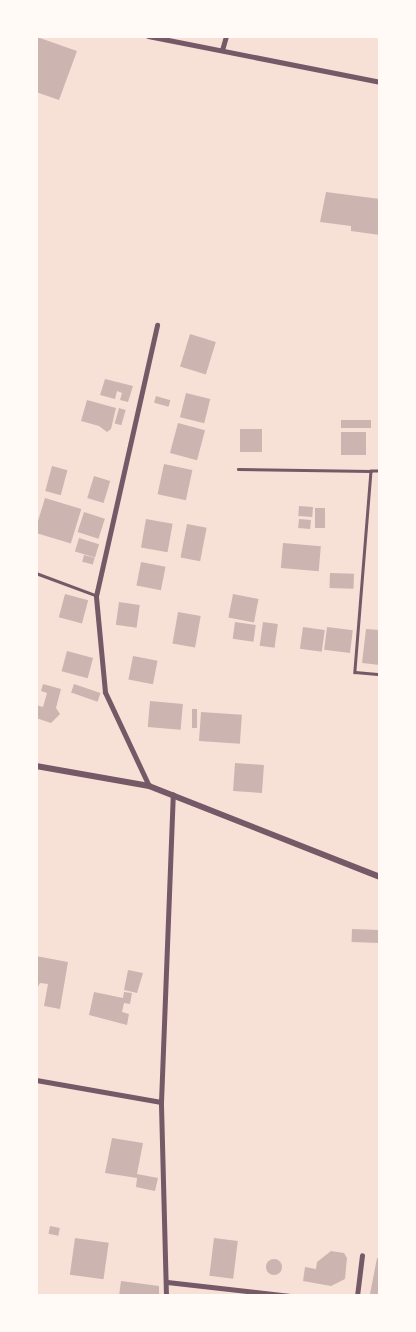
<!DOCTYPE html>
<style>
body{margin:0}
#map{position:relative;width:416px;height:1332px;overflow:hidden;background:#f7e1d7;font-family:Raleway,sans-serif}
div>[style]{position:absolute}
[style*='--x']{left:calc(var(--x)*1px);top:calc(var(--y)*1px);width:calc(var(--w)*1px);rotate:calc(var(--a)*1deg)}
.building>*{inset:0;background:#ccb4b1;transform-origin:0 0}
.round{border-radius:50%}
.service>*{height:2.5px;margin:-1.25px;padding:0 1.25px;transform-origin:1.25px;border-radius:1.25px;background:#755966}
.minor>*{height:5px;margin:-2.5px;padding:0 2.5px;transform-origin:2.5px;border-radius:2.5px;background:#755966}
.tertiary>*{height:6px;margin:-3px;padding:0 3px;transform-origin:3px;border-radius:3px;background:#755966}
span{translate:-50% -50%;white-space:nowrap;text-align:center;line-height:1.15;-webkit-text-stroke:4px #fffaf5;paint-order:stroke}
.frame{position:absolute;inset:0;border:38px solid #fffaf5;pointer-events:none}
</style>
<div id="map">
<div class="building">
<div style="clip-path:polygon(37px 37px,77px 51px,59px 100px,36px 92px)"></div>
<div style="clip-path:polygon(326px 192px,380px 199px,380px 235px,351px 231px,351px 226px,320px 222px)"></div>
<div style="left:190px;top:334px;width:27px;height:34px;rotate:17deg"></div>
<div style="clip-path:polygon(105px 379px,133px 386px,128px 402px,120px 400px,122px 393px,117px 391px,115px 399px,100px 395px)"></div>
<div style="left:186px;top:393px;width:25px;height:25px;rotate:14deg"></div>
<div style="left:156px;top:396px;width:15px;height:7px;rotate:16deg"></div>
<div style="clip-path:polygon(87px 400px,116px 408px,111px 429px,107px 432px,99px 426px,81px 421px)"></div>
<div style="left:119px;top:408px;width:7px;height:16px;rotate:16deg"></div>
<div style="left:341px;top:420px;width:30px;height:8px"></div>
<div style="left:178px;top:423px;width:28px;height:31px;rotate:15deg"></div>
<div style="left:240px;top:429px;width:22px;height:23px"></div>
<div style="left:341px;top:432px;width:25px;height:23px"></div>
<div style="left:164px;top:464px;width:29px;height:31px;rotate:12deg"></div>
<div style="left:52px;top:466px;width:16px;height:26px;rotate:15deg"></div>
<div style="left:94px;top:476px;width:17px;height:23px;rotate:17deg"></div>
<div style="left:45px;top:498px;width:38px;height:36px;rotate:17deg"></div>
<div style="left:299px;top:506px;width:14px;height:10px;rotate:4deg"></div>
<div style="left:315px;top:508px;width:10px;height:20px"></div>
<div style="left:84px;top:512px;width:22px;height:21px;rotate:18deg"></div>
<div style="left:146px;top:519px;width:27px;height:29px;rotate:10deg"></div>
<div style="left:299px;top:519px;width:12px;height:9px;rotate:5deg"></div>
<div style="left:187px;top:524px;width:20px;height:34px;rotate:11deg"></div>
<div style="left:79px;top:538px;width:21px;height:14px;rotate:17deg"></div>
<div style="left:283px;top:543px;width:38px;height:25px;rotate:5deg"></div>
<div style="left:84px;top:555px;width:11px;height:7px;rotate:15deg"></div>
<div style="left:141px;top:562px;width:25px;height:24px;rotate:11deg"></div>
<div style="left:330px;top:573px;width:24px;height:15px;rotate:2deg"></div>
<div style="left:65px;top:594px;width:24px;height:24px;rotate:15deg"></div>
<div style="left:233px;top:594px;width:26px;height:24px;rotate:11deg"></div>
<div style="left:119px;top:602px;width:21px;height:23px;rotate:8deg"></div>
<div style="left:178px;top:612px;width:23px;height:32px;rotate:10deg"></div>
<div style="left:235px;top:622px;width:21px;height:17px;rotate:8deg"></div>
<div style="left:263px;top:622px;width:15px;height:24px;rotate:8deg"></div>
<div style="left:303px;top:627px;width:22px;height:22px;rotate:8deg"></div>
<div style="left:327px;top:627px;width:26px;height:23px;rotate:7deg"></div>
<div style="clip-path:polygon(366px 629px,380px 630px,380px 665px,362px 663px)"></div>
<div style="left:67px;top:651px;width:27px;height:21px;rotate:15deg"></div>
<div style="left:133px;top:656px;width:25px;height:24px;rotate:11deg"></div>
<div style="clip-path:polygon(43px 684px,61px 689px,56px 708px,60px 714px,51px 723px,36px 718px,36px 705px,43px 707px,47px 693px,41px 691px)"></div>
<div style="left:74px;top:684px;width:28px;height:9px;rotate:19deg"></div>
<div style="left:150px;top:701px;width:33px;height:26px;rotate:5deg"></div>
<div style="left:192px;top:709px;width:5px;height:19px"></div>
<div style="left:201px;top:712px;width:41px;height:29px;rotate:4deg"></div>
<div style="left:235px;top:763px;width:29px;height:28px;rotate:4deg"></div>
<div style="left:352px;top:929px;width:28px;height:13px;rotate:2deg"></div>
<div style="clip-path:polygon(36px 956px,68px 962px,60px 1009px,44px 1006px,48px 984px,40px 983px,36px 990px)"></div>
<div style="clip-path:polygon(128px 970px,143px 973px,137px 993px,124px 990px)"></div>
<div style="clip-path:polygon(94px 992px,123px 998px,124px 992px,132px 993px,130px 1004px,124px 1003px,122px 1012px,129px 1014px,127px 1025px,89px 1015px)"></div>
<div style="clip-path:polygon(112px 1138px,143px 1143px,137px 1174px,158px 1178px,155px 1191px,136px 1187px,137px 1178px,105px 1173px)"></div>
<div style="left:50px;top:1226px;width:10px;height:8px;rotate:11deg"></div>
<div style="left:75px;top:1238px;width:34px;height:37px;rotate:8deg"></div>
<div style="left:214px;top:1238px;width:24px;height:38px;rotate:7deg"></div>
<div style="clip-path:polygon(331px 1251px,344px 1253px,347px 1258px,345px 1279px,331px 1286px,303px 1281px,305px 1267px,316px 1269px,317px 1262px)"></div>
<div style="clip-path:polygon(377px 1258px,380px 1259px,380px 1296px,370px 1294px)"></div>
<div class="round" style="left:266px;top:1259px;width:16px;height:16px"></div>
<div style="clip-path:polygon(121px 1281px,159px 1286px,159px 1296px,119px 1296px)"></div>
</div>
<div class="service">
<div style="--x:238;--y:469;--w:133;--a:0.9"></div>
<div style="--x:380;--y:471;--w:9;--a:180"></div>
<div style="--x:371;--y:471;--w:202;--a:94.6"></div>
<div style="--x:355;--y:672;--w:25;--a:5"></div>
<div style="--x:36;--y:573;--w:63;--a:20.4"></div>
</div>
<div class="minor">
<div style="--x:148;--y:36;--w:237;--a:11.2"></div>
<div style="--x:222;--y:50;--w:15;--a:-74"></div>
<div style="--x:149;--y:786;--w:104;--a:-115.1"></div>
<div style="--x:105;--y:692;--w:96;--a:-95.4"></div>
<div style="--x:96;--y:596;--w:278;--a:-77.3"></div>
<div style="--x:36;--y:1080;--w:127;--a:10"></div>
<div style="--x:167;--y:1282;--w:124;--a:6.5"></div>
<div style="--x:166;--y:1296;--w:194;--a:-91.5"></div>
<div style="--x:161;--y:1102;--w:308;--a:-87.8"></div>
<div style="--x:357;--y:1296;--w:41;--a:-83"></div>
</div>
<div class="tertiary">
<div style="--x:36;--y:766;--w:115;--a:10"></div>
<div style="--x:149;--y:786;--w:248;--a:21.5"></div>
</div>
<div class="frame"></div>
</div>
